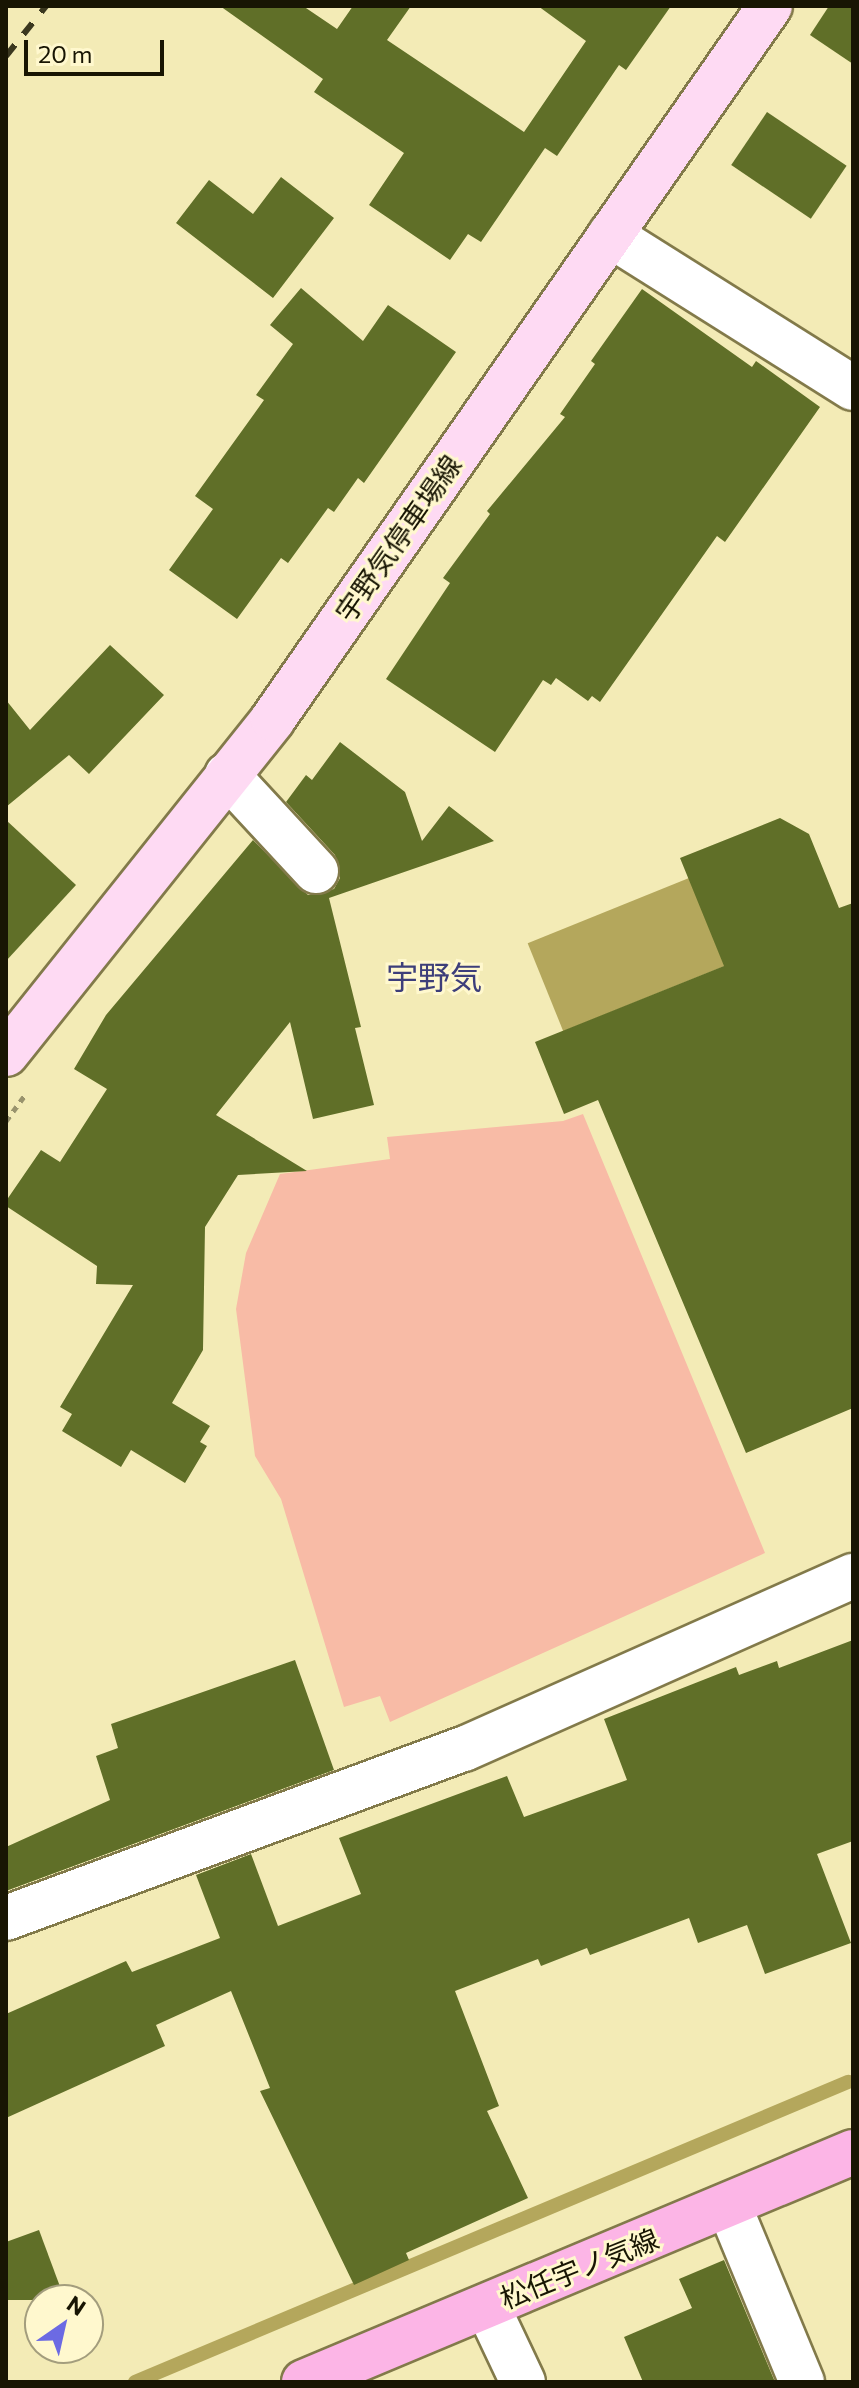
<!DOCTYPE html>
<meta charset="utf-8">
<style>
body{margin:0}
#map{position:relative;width:859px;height:2388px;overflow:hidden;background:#f3ebb6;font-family:Commissioner,"Noto Sans JP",sans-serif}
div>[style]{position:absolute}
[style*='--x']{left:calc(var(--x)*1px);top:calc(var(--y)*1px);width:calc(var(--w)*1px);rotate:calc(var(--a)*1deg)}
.green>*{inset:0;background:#f8bba6}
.water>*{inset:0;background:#b4a75c;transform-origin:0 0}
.stream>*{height:14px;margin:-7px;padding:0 7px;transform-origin:7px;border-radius:7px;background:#b4a75c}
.building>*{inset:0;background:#606f28;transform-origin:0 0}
.path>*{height:5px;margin-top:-2.5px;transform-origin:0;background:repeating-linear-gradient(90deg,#99936d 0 6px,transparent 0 12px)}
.roads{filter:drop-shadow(2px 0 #827a4a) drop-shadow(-2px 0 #827a4a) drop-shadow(0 2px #827a4a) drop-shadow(0 -2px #827a4a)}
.minor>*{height:44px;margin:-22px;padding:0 22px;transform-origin:22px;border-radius:22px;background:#fff}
.tertiary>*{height:44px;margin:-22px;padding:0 22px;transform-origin:22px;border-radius:22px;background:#fff}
.secondary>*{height:44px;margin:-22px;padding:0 22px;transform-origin:22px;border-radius:22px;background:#fedaf3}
.primary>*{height:44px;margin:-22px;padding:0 22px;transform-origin:22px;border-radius:22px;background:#fcb5e6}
.rail>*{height:6px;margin-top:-3px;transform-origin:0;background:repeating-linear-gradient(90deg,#3a371f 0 14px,transparent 0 28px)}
span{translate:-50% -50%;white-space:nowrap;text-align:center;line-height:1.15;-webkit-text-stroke:6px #fff8ce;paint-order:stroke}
.street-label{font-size:28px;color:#181503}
.quarter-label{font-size:32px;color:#3d3e7a}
.frame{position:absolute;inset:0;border:8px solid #181503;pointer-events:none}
.north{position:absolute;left:24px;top:2284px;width:80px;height:80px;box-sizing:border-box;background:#fff8ce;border:2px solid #a39d7d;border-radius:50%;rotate:34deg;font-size:22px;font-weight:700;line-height:32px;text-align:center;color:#181503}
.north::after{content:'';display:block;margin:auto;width:28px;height:36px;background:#6c6ae3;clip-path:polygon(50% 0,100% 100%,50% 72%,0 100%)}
.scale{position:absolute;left:24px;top:40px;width:140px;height:36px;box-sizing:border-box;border:4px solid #181503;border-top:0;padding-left:10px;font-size:24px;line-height:28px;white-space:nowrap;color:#181503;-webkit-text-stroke:6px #fff8ce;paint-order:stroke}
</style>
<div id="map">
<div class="green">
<div style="clip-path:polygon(583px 1114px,765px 1553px,390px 1722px,380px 1696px,344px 1707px,281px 1499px,255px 1456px,236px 1309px,246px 1253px,280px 1174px,390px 1159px,387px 1137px,563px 1121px)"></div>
</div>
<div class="water">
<div style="left:689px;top:878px;width:95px;height:174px;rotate:68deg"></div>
</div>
<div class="stream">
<div style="--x:135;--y:2382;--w:774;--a:-22.82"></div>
</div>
<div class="building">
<div style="clip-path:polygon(220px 6px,303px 6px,337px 29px,353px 6px,411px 6px,387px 40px,524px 132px,586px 41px,538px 6px,671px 6px,626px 70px,619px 65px,557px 156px,545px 148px,481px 242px,468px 234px,450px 260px,369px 205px,404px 153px,314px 92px,323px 79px)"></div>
<div style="clip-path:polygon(829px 6px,853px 6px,853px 64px,810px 35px)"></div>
<div style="left:767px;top:112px;width:96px;height:64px;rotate:34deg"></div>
<div style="clip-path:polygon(281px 177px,334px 218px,273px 298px,176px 223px,209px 180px,253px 214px)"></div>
<div style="clip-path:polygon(301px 288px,363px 341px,388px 305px,456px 352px,364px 483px,358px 478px,334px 512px,328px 508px,288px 563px,281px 558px,237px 619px,169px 570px,213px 509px,195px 496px,264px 400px,256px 395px,293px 344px,270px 325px)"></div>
<div style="clip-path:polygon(642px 289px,752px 367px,756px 361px,820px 407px,725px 542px,717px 536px,600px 702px,592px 696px,588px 701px,556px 678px,551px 685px,543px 680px,495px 752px,386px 679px,450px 583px,443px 578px,490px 514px,487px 511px,565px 417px,560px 414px,595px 364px,591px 361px)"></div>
<div style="clip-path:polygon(110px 645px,164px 695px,89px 774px,69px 755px,6px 807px,6px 700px,30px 730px)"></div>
<div style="clip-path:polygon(340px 742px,405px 792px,422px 841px,449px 806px,494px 841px,329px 898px,361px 1027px,355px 1028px,374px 1105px,313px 1119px,290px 1022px,216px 1115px,307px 1171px,238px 1175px,205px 1227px,203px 1350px,172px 1403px,210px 1426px,200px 1442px,207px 1446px,185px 1483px,131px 1450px,121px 1467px,62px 1431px,72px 1414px,60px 1407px,133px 1285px,96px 1284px,97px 1266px,6px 1206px,6px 1201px,41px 1150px,60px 1162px,107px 1089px,74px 1069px,106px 1015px,253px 840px,308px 895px,334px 889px,340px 878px,335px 855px,286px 802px,306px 775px,312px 780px)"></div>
<div style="clip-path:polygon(780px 818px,809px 834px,839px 908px,853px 903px,853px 1408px,746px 1453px,598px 1100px,564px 1114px,535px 1042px,724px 966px,680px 858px)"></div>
<div style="clip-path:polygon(6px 820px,76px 885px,6px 961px)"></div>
<div style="clip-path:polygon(853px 1640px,853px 1841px,817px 1854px,851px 1943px,765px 1974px,747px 1925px,698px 1943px,689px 1918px,590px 1955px,587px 1948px,541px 1966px,538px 1959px,455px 1991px,499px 2106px,487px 2111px,528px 2198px,406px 2253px,409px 2260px,354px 2285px,260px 2091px,270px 2088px,231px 1991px,156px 2025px,165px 2046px,6px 2118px,6px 2014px,126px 1961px,132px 1972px,220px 1938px,196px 1875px,251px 1854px,278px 1926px,361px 1894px,339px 1838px,507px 1776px,524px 1817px,627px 1780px,604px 1719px,736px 1667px,739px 1675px,777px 1661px,779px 1668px)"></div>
<div style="clip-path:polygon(295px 1660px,334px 1770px,6px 1891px,6px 1847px,110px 1800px,96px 1756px,118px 1748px,111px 1724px)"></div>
<div style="clip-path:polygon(39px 2230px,65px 2300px,6px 2300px,6px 2242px)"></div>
<div style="clip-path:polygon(724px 2260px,775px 2382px,643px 2382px,624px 2337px,692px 2308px,679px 2279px)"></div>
</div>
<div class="path">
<div style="--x:6;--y:1121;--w:31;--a:-54"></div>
</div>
<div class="roads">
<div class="minor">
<div style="--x:610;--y:235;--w:287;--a:32.2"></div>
<div style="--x:227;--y:775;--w:131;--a:47.2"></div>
<div style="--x:729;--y:2206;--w:191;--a:67.5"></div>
<div style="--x:487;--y:2306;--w:84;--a:64.7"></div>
</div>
<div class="tertiary">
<div style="--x:6;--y:1918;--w:488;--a:-20.3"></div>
<div style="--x:464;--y:1749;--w:426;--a:-24"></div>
</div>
<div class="secondary">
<div style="--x:6;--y:1054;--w:428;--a:-51.4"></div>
<div style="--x:273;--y:719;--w:869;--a:-55.12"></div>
</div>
<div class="primary">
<div style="--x:304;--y:2382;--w:595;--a:-22.73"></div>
</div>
</div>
<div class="rail">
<div style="--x:6;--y:56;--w:64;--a:-51.3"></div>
</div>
<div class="street-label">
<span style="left:398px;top:538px;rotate:-55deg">宇野気停車場線</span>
<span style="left:579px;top:2268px;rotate:-22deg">松任宇ノ気線</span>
</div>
<div class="quarter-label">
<span style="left:434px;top:976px">宇野気</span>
</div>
<div class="frame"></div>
<div class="north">N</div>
<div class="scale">20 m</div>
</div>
